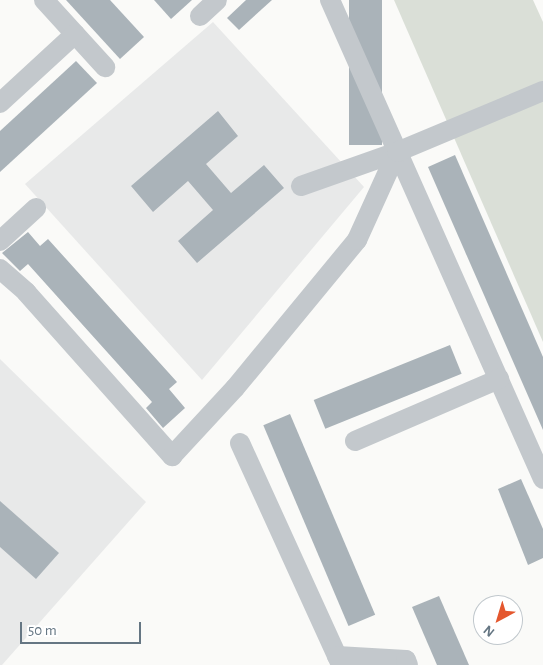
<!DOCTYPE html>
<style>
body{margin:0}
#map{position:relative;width:543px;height:665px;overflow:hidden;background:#fafaf8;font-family:"Alegreya Sans",sans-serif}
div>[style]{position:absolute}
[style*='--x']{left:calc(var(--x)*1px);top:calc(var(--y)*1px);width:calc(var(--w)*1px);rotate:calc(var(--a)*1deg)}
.built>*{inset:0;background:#e8e9e9}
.green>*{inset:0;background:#dadfd7}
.building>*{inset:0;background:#aab3b9;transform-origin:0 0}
.minor>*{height:20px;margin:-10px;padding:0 10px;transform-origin:10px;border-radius:10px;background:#c3c8cc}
span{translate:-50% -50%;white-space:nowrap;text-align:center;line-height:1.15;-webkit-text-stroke:5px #fff;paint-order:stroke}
.north{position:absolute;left:473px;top:595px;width:50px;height:50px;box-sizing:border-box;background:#fff;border:1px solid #c1c8cd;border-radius:50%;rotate:219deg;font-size:14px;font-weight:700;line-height:20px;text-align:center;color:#657683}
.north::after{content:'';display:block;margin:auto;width:18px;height:22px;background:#e4572e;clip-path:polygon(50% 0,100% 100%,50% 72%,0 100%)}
.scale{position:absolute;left:20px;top:622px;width:121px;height:22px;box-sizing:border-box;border:2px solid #657683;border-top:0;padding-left:6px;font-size:15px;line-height:18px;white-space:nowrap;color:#657683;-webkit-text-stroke:4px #fff;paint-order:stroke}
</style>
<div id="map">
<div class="built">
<div style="clip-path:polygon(213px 22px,364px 187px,202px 380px,25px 184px)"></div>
<div style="clip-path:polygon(0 359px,146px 502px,2px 665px,0 665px)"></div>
</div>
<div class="green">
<div style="clip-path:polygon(394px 0,533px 0,543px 22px,543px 342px)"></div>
</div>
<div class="building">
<div style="clip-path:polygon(66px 0,110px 0,144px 37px,120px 59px)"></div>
<div style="clip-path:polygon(154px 0,192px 0,171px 19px)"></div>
<div style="clip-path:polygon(246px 0,272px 0,239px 30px,227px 18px)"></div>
<div style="left:349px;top:0;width:33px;height:145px"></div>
<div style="clip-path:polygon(76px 61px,97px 83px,0 172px,0 131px)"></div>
<div style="clip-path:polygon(218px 111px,238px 136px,206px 164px,231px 193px,264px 165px,284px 188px,197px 263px,178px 241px,213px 210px,188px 181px,153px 212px,131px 186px)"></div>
<div style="clip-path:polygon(455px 155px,543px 357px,543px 430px,428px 167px)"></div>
<div style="clip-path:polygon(28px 232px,40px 246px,48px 239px,177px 382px,169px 389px,185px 408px,163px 428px,146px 408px,152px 402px,28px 264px,20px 271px,2px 253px)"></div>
<div style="left:450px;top:345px;width:31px;height:147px;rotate:68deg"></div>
<div style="left:290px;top:414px;width:218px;height:29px;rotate:67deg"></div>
<div style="clip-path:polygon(521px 479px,543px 529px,543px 558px,528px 565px,498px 489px)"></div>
<div style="clip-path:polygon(0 501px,59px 553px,36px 579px,0 547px)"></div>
<div style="clip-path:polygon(439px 596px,469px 665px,437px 665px,412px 607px)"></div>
</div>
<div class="minor">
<div style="--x:44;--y:0;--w:91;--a:47.7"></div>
<div style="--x:330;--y:0;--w:524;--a:66.03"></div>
<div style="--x:200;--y:16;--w:23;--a:-43"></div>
<div style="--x:0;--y:103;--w:102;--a:-42.6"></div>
<div style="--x:301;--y:186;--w:102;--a:-19.5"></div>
<div style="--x:0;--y:241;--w:49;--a:-42.5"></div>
<div style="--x:0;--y:269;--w:35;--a:41"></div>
<div style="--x:26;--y:292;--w:220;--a:48.3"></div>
<div style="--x:172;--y:456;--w:93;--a:-47.2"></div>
<div style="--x:235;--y:388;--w:192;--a:-50.5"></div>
<div style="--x:357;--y:240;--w:97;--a:-65.6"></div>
<div style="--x:397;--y:152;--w:158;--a:-22.7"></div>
<div style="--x:355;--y:441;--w:157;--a:-23.3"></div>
<div style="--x:240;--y:443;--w:244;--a:65.5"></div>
<div style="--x:337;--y:656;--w:69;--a:3.3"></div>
<div style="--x:406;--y:660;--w:5;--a:68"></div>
</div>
<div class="north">N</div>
<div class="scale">50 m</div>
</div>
